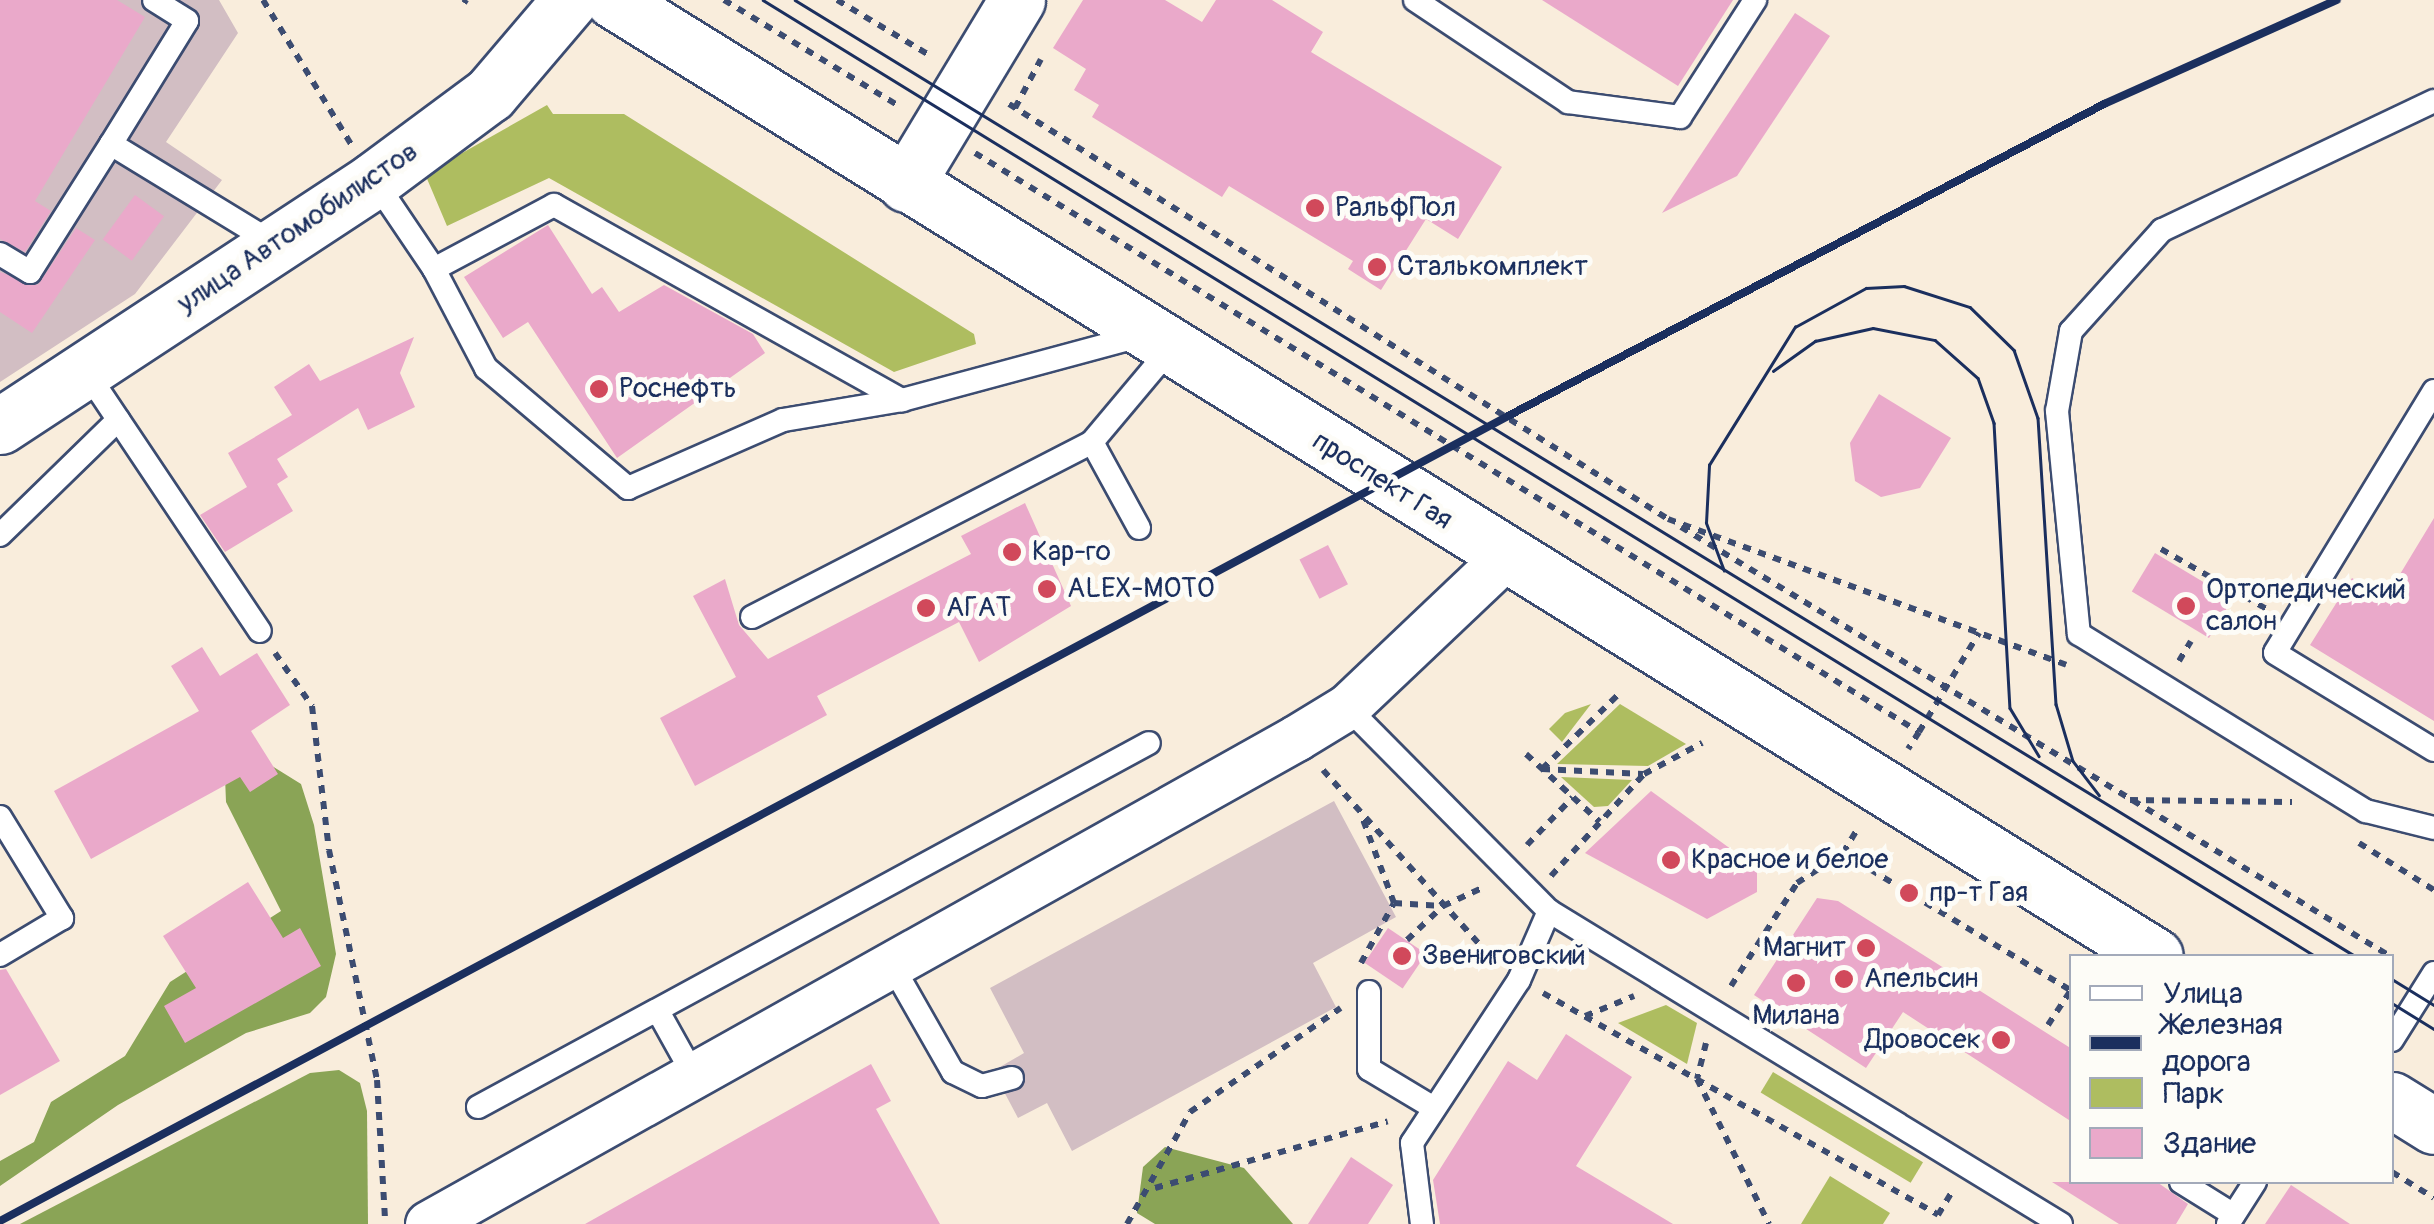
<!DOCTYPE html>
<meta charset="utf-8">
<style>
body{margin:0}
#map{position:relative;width:2434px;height:1224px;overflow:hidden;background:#f9eddc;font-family:Pangolin,sans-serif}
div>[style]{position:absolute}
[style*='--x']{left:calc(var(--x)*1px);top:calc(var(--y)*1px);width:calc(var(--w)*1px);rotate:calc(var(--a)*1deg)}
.industrial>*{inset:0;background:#d2bec3}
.green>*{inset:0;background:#aebd60;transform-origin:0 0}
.forest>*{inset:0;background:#8aa456}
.building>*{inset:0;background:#eaa9ca;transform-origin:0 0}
.path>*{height:6px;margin-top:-3px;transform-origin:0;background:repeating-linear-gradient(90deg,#3c4c71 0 8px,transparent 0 16px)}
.roads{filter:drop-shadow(2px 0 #3c4c71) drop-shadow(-2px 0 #3c4c71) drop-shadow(0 2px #3c4c71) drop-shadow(0 -2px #3c4c71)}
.service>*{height:22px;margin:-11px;padding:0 11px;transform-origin:11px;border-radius:11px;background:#fff}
.minor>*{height:45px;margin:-22.5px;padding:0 22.5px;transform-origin:22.5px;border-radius:22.5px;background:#fff}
.tertiary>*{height:55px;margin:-27.5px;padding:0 27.5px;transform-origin:27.5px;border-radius:27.5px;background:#fff}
.primary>*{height:55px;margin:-27.5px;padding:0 27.5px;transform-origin:27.5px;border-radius:27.5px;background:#fff}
.tram>*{height:2.5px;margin:-1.25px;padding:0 1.25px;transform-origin:1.25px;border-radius:1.25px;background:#1b2f5e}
.rail>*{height:8px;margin:-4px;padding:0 4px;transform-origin:4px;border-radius:4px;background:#1b2f5e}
.dots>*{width:28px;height:28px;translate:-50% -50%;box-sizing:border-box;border:5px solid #fdfcf7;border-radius:50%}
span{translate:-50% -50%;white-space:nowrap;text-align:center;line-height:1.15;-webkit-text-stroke:10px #fdfcf7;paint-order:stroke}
.poi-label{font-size:28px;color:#1b2f5e}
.left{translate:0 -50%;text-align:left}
.right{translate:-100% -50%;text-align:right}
.street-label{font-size:28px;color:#1b2f5e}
.legend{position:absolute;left:2069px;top:954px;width:325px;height:230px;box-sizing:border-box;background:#fdfcf7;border:2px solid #a3aaba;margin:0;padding:12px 18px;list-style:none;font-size:30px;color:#1b2f5e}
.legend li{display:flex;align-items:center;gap:20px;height:50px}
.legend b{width:50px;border:2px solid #a3aaba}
</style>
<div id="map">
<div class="industrial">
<div style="clip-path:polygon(0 0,219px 0,238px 33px,166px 142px,222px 180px,135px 294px,0 382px)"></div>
<div style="clip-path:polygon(1334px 801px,1396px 917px,1313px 963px,1336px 1007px,1072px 1151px,1047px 1103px,1018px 1118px,993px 1071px,1024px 1053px,990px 988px)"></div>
</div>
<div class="green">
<div style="clip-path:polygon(547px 105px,553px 114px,624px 114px,974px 334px,976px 344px,894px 372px,549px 178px,447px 226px,425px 174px)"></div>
<div style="clip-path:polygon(1591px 704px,1562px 742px,1549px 729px,1565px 713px)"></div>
<div style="clip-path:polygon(1620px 704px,1686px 744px,1648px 766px,1557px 764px)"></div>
<div style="clip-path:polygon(1561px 777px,1632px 780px,1608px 806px,1594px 807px)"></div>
<div style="clip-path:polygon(1666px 1005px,1697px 1023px,1687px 1064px,1618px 1023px)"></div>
<div style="left:1773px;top:1072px;width:175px;height:24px;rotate:31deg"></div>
<div style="clip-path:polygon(1830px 1176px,1890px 1213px,1883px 1224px,1801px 1224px)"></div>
</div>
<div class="forest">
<div style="clip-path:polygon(264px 761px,301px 784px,314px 825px,336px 954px,326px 997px,310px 1013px,246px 1033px,118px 1105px,0 1186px,0 1161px,34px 1142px,51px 1102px,125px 1056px,170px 982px,281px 911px,226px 802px,225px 777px)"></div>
<div style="clip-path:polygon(339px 1070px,360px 1083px,367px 1111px,368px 1224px,20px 1224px,310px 1073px)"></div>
<div style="clip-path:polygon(1165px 1147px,1244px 1168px,1293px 1224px,1155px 1224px,1137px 1213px,1143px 1167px)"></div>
</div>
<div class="building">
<div style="clip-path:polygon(0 0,117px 0,145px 17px,35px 201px,51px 211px,25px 252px,0 239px)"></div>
<div style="clip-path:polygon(1083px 0,1165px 0,1202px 22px,1216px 0,1272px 0,1323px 32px,1311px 52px,1502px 167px,1458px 239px,1426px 219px,1381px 290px,1348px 269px,1353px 261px,1229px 186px,1222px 197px,1092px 117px,1099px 105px,1074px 90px,1086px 69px,1053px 48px)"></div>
<div style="clip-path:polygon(1542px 0,1733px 0,1678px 86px)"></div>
<div style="clip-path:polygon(1795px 13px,1830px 36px,1737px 176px,1662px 213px)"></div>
<div style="left:135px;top:195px;width:36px;height:55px;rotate:36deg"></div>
<div style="clip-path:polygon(548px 225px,592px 294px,602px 287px,619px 312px,664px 285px,753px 334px,765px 353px,617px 458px,528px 322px,503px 338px,464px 277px)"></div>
<div style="clip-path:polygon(76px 228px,95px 240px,32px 333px,0 312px,0 272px,38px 285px)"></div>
<div style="clip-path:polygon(414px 337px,400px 373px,415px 407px,368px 430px,358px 408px,277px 459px,288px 477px,277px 484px,293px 511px,225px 552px,200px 515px,247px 487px,228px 453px,292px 415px,274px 387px,309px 364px,320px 381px)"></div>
<div style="clip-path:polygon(1879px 394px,1951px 438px,1920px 488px,1881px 497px,1855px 481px,1850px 443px)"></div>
<div style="clip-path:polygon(1025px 503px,1071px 606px,979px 662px,959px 622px,817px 696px,827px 715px,695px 786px,660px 718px,736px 677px,693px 596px,725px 579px,739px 625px,768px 659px,971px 554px,961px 536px)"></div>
<div style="clip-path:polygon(2434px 518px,2434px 721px,2310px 645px,2352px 578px,2385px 599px)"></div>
<div style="left:1328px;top:545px;width:44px;height:32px;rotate:63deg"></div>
<div style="left:2155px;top:553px;width:90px;height:45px;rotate:31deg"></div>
<div style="clip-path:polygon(202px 647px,220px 676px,257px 653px,290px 705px,251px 731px,278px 774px,250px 792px,240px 777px,91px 859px,54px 791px,199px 711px,171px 666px)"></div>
<div style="clip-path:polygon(1651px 791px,1757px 868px,1757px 892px,1707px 919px,1585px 853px)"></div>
<div style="clip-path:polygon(248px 882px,283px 938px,300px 928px,321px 966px,185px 1043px,164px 1006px,196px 988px,163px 936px)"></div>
<div style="clip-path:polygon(1817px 898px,1838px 901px,2072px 1049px,2072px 1122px,1903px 1012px,1866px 1068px,1754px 995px)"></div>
<div style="left:1388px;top:928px;width:46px;height:42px;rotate:34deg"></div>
<div style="clip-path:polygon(6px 969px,60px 1061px,0 1095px,0 970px)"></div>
<div style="clip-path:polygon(1566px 1034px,1632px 1077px,1576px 1166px,1673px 1224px,1440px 1224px,1433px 1180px,1508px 1061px,1537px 1080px)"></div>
<div style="clip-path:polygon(871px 1064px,891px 1101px,876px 1109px,940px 1224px,585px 1224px)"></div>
<div style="clip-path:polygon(1351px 1157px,1393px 1185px,1368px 1224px,1308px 1224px)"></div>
<div style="clip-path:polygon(2052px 1182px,2157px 1182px,2188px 1204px,2176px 1224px,2119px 1224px)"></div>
<div style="clip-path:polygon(2291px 1185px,2350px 1224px,2265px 1224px)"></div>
</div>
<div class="path">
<div style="--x:263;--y:0;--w:169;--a:58.6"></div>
<div style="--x:724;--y:0;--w:207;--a:31.2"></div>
<div style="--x:837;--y:0;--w:109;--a:30.8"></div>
<div style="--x:464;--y:3;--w:4;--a:-56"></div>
<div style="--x:1009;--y:104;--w:779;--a:32.2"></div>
<div style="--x:1668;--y:519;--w:424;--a:20.1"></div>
<div style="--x:1015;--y:108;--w:55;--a:-62"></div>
<div style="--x:975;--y:153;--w:1107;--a:31.52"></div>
<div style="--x:1919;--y:732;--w:20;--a:123"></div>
<div style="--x:1681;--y:527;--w:829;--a:31.18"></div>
<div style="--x:2161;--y:549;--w:125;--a:29.6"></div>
<div style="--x:275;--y:653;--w:65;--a:55.1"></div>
<div style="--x:312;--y:706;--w:145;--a:83.3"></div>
<div style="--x:329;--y:850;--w:235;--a:78.2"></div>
<div style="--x:377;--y:1080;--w:138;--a:86.7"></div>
<div style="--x:2179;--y:661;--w:23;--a:-59"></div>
<div style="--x:1919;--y:732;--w:116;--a:-58.8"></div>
<div style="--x:1526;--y:754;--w:100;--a:42.6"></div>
<div style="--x:1542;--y:769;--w:110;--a:-44.3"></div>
<div style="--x:1542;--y:769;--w:101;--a:2.8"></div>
<div style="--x:1323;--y:770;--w:258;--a:48.1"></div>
<div style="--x:2130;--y:800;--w:162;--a:0.7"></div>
<div style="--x:2359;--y:843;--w:89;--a:32.1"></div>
<div style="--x:1527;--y:845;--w:66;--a:-46.2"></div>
<div style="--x:1843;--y:853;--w:267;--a:31.1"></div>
<div style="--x:1551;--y:876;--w:138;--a:-47.6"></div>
<div style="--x:1644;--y:774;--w:66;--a:-28.1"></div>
<div style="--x:1394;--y:903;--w:48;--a:3.6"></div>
<div style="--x:1407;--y:940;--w:50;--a:-43.4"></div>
<div style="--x:1443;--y:906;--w:43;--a:-24.8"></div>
<div style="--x:1361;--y:963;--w:68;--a:-61.2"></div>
<div style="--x:1394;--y:903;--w:92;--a:-110.4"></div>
<div style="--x:1731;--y:986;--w:122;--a:-57.3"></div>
<div style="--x:1797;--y:883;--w:55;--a:-33.1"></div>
<div style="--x:1843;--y:853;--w:29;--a:-59"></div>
<div style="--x:1543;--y:993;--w:453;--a:29.3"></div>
<div style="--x:1938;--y:1215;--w:29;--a:-59"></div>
<div style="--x:1585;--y:1016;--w:53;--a:-22.2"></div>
<div style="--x:2048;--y:1025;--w:42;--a:-56.7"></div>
<div style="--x:1706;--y:1043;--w:37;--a:104"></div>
<div style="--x:1697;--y:1079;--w:162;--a:63.6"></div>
<div style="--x:2392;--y:1172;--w:49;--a:31.8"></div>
<div style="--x:1155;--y:1188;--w:242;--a:-16"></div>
<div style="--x:1127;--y:1224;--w:129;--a:-60.6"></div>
<div style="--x:1190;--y:1112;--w:183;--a:-34.6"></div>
</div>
<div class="roads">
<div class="service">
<div style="--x:154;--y:0;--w:39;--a:32"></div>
<div style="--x:187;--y:21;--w:145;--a:121.7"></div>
<div style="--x:111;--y:144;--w:190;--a:31.4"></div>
<div style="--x:1415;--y:0;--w:184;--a:33.7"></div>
<div style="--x:1568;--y:102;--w:113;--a:7.6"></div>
<div style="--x:1680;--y:117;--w:139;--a:-57.3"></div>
<div style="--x:2434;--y:101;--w:301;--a:154.6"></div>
<div style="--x:2162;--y:230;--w:136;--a:132"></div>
<div style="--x:2071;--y:331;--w:81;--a:99.9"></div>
<div style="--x:2057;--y:411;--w:224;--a:84.4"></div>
<div style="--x:2079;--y:634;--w:337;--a:31.7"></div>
<div style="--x:2366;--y:811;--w:70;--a:14"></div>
<div style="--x:374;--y:180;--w:107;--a:56"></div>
<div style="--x:434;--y:269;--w:136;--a:-28.1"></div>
<div style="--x:554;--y:205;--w:399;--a:29.3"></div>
<div style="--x:902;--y:400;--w:250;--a:-15.1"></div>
<div style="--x:0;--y:254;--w:35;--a:31"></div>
<div style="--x:30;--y:272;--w:151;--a:-57.7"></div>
<div style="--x:434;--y:269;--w:112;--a:62.3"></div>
<div style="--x:486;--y:368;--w:186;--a:40.2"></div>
<div style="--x:628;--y:488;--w:169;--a:-23.7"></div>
<div style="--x:783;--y:420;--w:121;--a:-9.5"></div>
<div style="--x:85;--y:370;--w:314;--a:56.2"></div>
<div style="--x:2434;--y:391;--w:306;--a:121.3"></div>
<div style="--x:2275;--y:653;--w:186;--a:31.4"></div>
<div style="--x:1092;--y:442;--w:98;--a:61.3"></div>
<div style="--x:0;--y:535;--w:165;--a:-44.3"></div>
<div style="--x:752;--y:617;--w:382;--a:-27.2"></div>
<div style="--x:1092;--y:442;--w:121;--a:-50"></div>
<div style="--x:1347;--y:707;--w:287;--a:45.3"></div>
<div style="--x:1549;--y:911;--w:75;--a:113.5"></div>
<div style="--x:1519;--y:980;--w:195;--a:123.3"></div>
<div style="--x:1412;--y:1143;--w:82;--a:83"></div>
<div style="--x:0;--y:817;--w:119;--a:58.5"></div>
<div style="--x:62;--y:918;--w:72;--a:149.2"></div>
<div style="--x:1549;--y:911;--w:600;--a:31.44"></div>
<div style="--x:893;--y:967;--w:121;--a:60.3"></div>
<div style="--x:953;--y:1072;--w:32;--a:26"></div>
<div style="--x:982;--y:1086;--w:31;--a:-15"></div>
<div style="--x:1369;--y:992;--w:77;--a:90"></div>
<div style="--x:1369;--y:1069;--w:76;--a:31"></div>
<div style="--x:659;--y:1013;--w:72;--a:60.9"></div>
<div style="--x:2392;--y:1040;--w:79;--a:-57.9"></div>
<div style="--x:478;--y:1107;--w:763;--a:-28.48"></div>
<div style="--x:2181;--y:1182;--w:62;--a:31.9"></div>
<div style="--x:2228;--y:1224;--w:50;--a:-57.3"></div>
</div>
<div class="minor">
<div style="--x:428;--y:1224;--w:995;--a:-29.24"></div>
<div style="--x:1296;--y:738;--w:60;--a:-31.3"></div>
<div style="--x:1347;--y:707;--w:216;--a:-43.5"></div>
</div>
<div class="tertiary">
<div style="--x:906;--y:184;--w:215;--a:-58.9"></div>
<div style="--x:0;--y:426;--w:448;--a:-33.3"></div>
<div style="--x:374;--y:180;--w:144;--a:-36.6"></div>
<div style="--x:490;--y:94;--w:123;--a:-49.6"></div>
</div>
<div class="primary">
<div style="--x:613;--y:0;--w:1814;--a:31.8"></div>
<div style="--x:2392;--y:1100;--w:49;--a:31.8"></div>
</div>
</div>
<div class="tram">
<div style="--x:763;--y:0;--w:1823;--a:31.63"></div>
<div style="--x:795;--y:0;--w:1830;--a:31.5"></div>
<div style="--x:1773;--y:371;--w:52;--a:-35.5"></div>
<div style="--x:1815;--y:341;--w:59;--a:-12.6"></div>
<div style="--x:1873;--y:328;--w:63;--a:11"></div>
<div style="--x:1935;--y:340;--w:57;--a:41.5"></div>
<div style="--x:1978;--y:378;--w:48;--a:70.4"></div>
<div style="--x:1994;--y:423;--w:285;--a:86.8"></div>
<div style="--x:2010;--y:708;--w:56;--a:58.9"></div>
<div style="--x:1724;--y:571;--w:51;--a:-110.6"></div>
<div style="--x:1706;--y:523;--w:58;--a:-87"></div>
<div style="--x:1709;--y:465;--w:163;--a:-58.1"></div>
<div style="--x:1795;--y:327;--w:81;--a:-28.8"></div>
<div style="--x:1866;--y:288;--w:38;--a:-3"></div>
<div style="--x:1904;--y:286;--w:69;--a:17.7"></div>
<div style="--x:1970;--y:307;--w:62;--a:44.3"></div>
<div style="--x:2014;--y:350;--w:72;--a:70.6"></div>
<div style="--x:2038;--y:418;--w:287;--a:86.4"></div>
<div style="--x:2056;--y:704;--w:59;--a:73.4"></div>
<div style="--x:2073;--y:761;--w:43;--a:52.6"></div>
<div style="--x:2392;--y:979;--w:49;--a:31.8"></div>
<div style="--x:2392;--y:1003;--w:49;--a:31.8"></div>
</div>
<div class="rail">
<div style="--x:0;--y:1221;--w:1709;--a:-28.09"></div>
<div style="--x:1508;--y:416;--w:673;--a:-27.63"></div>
<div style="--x:2104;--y:104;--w:255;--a:-24.1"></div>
</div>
<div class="dots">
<div style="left:1315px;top:208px;background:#d1495b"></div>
<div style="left:1377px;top:267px;background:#d1495b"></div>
<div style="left:599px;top:389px;background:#d1495b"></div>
<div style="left:1012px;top:552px;background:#d1495b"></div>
<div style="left:1047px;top:589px;background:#d1495b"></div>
<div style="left:2186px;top:606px;background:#d1495b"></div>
<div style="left:926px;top:608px;background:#d1495b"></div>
<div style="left:1671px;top:860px;background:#d1495b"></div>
<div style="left:1909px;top:893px;background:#d1495b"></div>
<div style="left:1866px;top:948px;background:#d1495b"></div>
<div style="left:1402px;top:956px;background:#d1495b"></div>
<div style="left:1844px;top:979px;background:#d1495b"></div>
<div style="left:1796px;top:983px;background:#d1495b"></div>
<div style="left:2001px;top:1040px;background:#d1495b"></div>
</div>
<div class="poi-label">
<span class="left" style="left:1335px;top:208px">РальфПол</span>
<span class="left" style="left:1397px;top:267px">Сталькомплект</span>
<span class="left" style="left:619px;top:389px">Роснефть</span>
<span class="left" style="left:1032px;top:552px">Кар-го</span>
<span class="left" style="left:1067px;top:589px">ALEX-MOTO</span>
<span class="left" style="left:2206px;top:606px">Ортопедический<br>салон</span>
<span class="left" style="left:946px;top:608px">АГАТ</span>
<span class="left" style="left:1691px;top:860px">Красное и белое</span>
<span class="left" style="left:1929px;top:893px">пр-т Гая</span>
<span class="right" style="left:1846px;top:948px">Магнит</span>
<span class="left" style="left:1422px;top:956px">Звениговский</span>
<span class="left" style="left:1864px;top:979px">Апельсин</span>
<span style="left:1796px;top:1016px">Милана</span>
<span class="right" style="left:1981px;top:1040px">Дровосек</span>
</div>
<div class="street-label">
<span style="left:298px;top:228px;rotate:-34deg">улица Автомобилистов</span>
<span style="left:1382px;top:481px;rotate:32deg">проспект Гая</span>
</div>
<ul class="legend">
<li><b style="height:12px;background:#fff"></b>Улица</li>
<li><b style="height:12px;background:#1b2f5e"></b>Железная дорога</li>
<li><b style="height:28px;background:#aebd60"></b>Парк</li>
<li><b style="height:28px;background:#eaa9ca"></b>Здание</li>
</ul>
</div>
